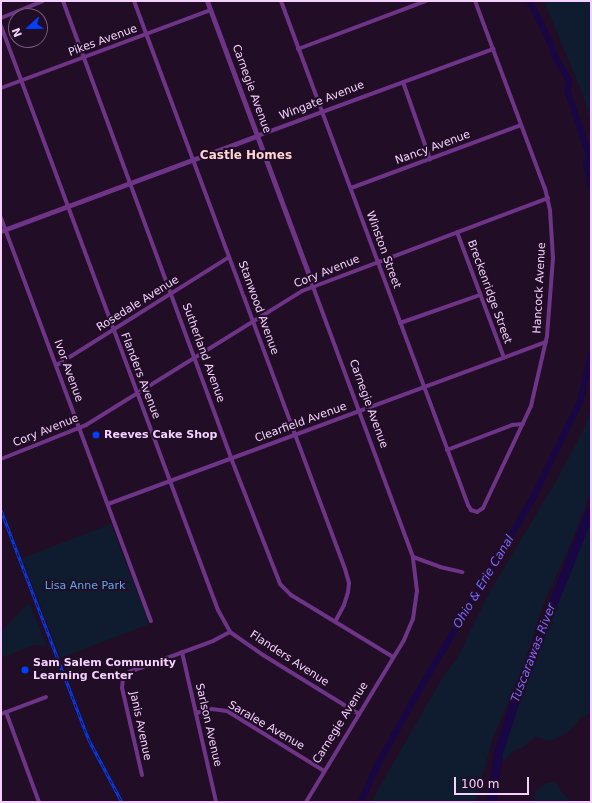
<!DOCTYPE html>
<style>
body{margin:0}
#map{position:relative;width:592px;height:803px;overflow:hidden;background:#210d25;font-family:"DejaVu Sans",sans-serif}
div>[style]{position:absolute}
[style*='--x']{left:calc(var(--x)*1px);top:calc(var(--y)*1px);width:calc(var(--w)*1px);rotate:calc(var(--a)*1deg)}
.green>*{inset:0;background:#0f1c30;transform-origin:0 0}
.canal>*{height:5.5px;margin:-2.75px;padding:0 2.75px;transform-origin:2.75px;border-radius:2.75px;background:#180645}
.river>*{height:9px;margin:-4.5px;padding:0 4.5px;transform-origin:4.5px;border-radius:4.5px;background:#180645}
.minor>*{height:4px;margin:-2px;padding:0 2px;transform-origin:2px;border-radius:2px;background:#6e3488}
.tertiary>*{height:5px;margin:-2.5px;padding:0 2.5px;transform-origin:2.5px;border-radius:2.5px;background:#6e3488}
.rail>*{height:3px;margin-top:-1.5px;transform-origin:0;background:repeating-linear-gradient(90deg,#210d25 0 4.5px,#003ffc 0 9px);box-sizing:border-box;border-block:1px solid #003ffc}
.dots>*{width:11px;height:11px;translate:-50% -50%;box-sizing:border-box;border:2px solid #210d25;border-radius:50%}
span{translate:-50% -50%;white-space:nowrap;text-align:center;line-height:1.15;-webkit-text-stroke:4px #210d25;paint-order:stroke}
.street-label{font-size:11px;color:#f4d1ff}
.poi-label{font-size:11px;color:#f4d1ff;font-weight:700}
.left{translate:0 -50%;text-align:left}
.park-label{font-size:11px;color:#53ade9}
.neighbourhood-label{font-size:12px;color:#ffd4d3;font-weight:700}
.water-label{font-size:12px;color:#7867ff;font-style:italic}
.frame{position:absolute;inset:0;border:2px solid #f4d1ff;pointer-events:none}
.north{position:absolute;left:8px;top:8px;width:40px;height:40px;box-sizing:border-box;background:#210d25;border:1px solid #755b7c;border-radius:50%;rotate:248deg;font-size:11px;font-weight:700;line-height:16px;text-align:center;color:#f4d1ff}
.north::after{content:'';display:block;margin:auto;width:14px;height:18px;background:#003ffc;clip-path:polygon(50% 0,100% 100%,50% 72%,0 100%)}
.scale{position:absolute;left:454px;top:777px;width:75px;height:18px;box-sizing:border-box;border:2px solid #f4d1ff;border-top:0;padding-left:5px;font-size:12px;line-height:14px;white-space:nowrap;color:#f4d1ff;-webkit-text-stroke:3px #210d25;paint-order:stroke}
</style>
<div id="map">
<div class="green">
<div style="clip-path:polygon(544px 1px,591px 1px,591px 125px,584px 97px)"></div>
<div style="clip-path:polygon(591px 406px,591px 492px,571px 543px,543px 605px,524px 665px,493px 738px,475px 802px,372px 802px,380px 786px,446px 672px,457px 659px,488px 595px,555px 483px,585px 427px)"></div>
<div style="clip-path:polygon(591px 508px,591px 713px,582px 717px,567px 733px,550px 741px,535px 737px,522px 748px,514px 750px,505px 760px,498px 753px)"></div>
<div style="left:111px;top:524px;width:107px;height:95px;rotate:69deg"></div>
<div style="clip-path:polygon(29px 603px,47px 646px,35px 645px,1px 658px,1px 631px)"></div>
<div style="clip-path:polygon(555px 782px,564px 795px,572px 802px,528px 802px,534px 800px,536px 790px,547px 783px)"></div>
</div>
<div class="canal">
<div style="--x:530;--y:1;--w:45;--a:63.4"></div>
<div style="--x:550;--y:41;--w:14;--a:73"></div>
<div style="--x:554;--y:54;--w:30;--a:60"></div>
<div style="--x:569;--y:80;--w:11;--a:95"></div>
<div style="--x:568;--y:91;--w:66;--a:71.6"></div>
<div style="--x:589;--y:154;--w:11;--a:100"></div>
<div style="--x:587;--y:165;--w:19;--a:78"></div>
<div style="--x:361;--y:802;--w:37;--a:-66"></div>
<div style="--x:376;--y:768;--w:77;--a:-61.1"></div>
<div style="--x:413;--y:701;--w:234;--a:-59.4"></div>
<div style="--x:532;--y:500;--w:109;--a:-63.9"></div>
<div style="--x:580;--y:402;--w:48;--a:-76.8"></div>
</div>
<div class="river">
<div style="--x:491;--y:802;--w:49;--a:-81.9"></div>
<div style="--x:498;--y:753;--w:66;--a:-72.4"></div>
<div style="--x:518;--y:690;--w:196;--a:-68.1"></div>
</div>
<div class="minor">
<div style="--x:63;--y:1;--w:487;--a:69.8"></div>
<div style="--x:231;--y:458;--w:135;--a:68.7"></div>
<div style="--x:280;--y:584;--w:16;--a:45"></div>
<div style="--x:291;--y:595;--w:119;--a:31.3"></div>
<div style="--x:134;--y:1;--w:606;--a:69.62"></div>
<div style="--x:345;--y:569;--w:15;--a:74"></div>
<div style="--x:349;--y:583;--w:9;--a:96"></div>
<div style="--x:348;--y:592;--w:14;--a:107"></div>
<div style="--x:344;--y:605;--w:19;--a:118"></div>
<div style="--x:281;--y:1;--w:538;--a:69.64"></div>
<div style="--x:468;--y:505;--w:6;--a:59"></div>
<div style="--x:471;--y:510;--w:6;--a:18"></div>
<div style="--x:477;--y:512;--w:7;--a:-34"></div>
<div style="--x:483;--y:508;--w:113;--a:-64.8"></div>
<div style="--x:531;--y:406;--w:72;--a:-77.1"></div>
<div style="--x:547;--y:336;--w:78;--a:-85.6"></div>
<div style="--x:553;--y:258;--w:48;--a:-93.6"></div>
<div style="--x:550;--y:210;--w:22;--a:-103"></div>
<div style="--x:545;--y:189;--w:201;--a:-110.4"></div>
<div style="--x:1;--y:18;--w:45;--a:-22"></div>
<div style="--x:1;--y:26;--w:623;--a:69.62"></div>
<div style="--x:218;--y:610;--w:25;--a:61"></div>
<div style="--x:230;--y:632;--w:40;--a:34.9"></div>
<div style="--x:263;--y:655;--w:113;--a:31.6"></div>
<div style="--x:298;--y:49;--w:137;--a:-20.6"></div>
<div style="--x:403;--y:82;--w:82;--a:70.7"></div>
<div style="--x:1;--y:88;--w:224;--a:-20.4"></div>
<div style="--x:257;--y:136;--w:252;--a:-20.2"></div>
<div style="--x:351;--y:188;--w:181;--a:-20.3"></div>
<div style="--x:1;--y:218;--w:430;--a:69.6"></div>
<div style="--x:457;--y:232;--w:134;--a:69.5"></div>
<div style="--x:400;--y:323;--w:85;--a:-19.3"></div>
<div style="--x:57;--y:365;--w:203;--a:-32.1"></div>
<div style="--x:447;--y:450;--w:70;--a:-21"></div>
<div style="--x:512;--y:425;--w:11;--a:-5"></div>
<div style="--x:1;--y:459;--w:92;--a:-21.8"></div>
<div style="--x:86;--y:425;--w:254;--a:-31.8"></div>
<div style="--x:302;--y:291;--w:263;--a:-20.7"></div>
<div style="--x:108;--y:504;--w:467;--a:-20.3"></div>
<div style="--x:413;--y:557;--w:29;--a:20"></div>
<div style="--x:440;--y:567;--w:23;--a:13"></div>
<div style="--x:182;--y:652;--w:154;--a:77.2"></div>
<div style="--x:6;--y:712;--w:96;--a:69.9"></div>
<div style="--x:196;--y:713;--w:16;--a:-14"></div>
<div style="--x:212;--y:709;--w:15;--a:8"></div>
<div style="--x:227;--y:711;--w:114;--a:31.7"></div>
<div style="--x:1;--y:714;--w:48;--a:-20.7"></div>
<div style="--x:142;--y:775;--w:89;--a:-102.9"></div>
<div style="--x:122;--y:688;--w:9;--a:-84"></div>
<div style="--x:123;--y:679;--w:9;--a:-49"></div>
<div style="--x:129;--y:672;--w:90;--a:-20.3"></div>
<div style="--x:213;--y:641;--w:19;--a:-28"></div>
<div style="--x:306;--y:802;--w:189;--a:-58.8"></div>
<div style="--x:404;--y:640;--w:23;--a:-67"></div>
<div style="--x:413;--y:619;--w:28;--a:-82"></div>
<div style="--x:417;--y:591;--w:34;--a:-97"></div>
<div style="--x:413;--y:557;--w:289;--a:-110.3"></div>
</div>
<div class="tertiary">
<div style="--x:207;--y:1;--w:304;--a:69.6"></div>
<div style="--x:1;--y:231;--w:273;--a:-20.4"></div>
</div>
<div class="rail">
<div style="--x:1;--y:510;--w:246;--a:69.1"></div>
<div style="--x:89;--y:740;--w:70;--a:62"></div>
</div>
<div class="dots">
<div style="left:96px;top:435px;background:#003ffc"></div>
<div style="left:25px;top:670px;background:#003ffc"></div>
</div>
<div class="street-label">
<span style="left:103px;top:41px;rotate:-20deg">Pikes Avenue</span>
<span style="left:251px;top:89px;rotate:70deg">Carnegie Avenue</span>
<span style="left:322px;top:101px;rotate:-21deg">Wingate Avenue</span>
<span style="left:433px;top:148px;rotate:-20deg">Nancy Avenue</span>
<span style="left:383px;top:250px;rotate:70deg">Winston Street</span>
<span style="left:327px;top:272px;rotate:-22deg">Cory Avenue</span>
<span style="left:540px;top:288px;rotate:-87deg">Hancock Avenue</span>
<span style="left:489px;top:292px;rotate:70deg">Breckenridge Street</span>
<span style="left:138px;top:304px;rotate:-32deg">Rosedale Avenue</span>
<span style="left:258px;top:308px;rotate:70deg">Stanwood Avenue</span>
<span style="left:203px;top:353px;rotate:70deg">Sutherland Avenue</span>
<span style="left:68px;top:371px;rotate:70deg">Ivor Avenue</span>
<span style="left:140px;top:376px;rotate:69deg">Flanders Avenue</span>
<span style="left:368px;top:404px;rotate:70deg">Carnegie Avenue</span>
<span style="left:301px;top:423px;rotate:-20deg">Clearfield Avenue</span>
<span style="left:46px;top:431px;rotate:-22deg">Cory Avenue</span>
<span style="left:289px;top:659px;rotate:33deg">Flanders Avenue</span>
<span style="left:341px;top:723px;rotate:-58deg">Carnegie Avenue</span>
<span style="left:208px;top:725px;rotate:77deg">Sarlson Avenue</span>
<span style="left:140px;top:726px;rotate:78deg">Janis Avenue</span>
<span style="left:266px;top:726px;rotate:30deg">Saralee Avenue</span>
</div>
<div class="poi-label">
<span class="left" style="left:104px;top:435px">Reeves Cake Shop</span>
<span class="left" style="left:33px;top:670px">Sam Salem Community<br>Learning Center</span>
</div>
<div class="park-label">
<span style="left:85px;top:586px">Lisa Anne Park</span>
</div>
<div class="neighbourhood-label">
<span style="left:246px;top:156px">Castle Homes</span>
</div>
<div class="water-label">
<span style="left:484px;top:582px;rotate:-59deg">Ohio &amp; Erie Canal</span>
<span style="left:534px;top:653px;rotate:-69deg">Tuscarawas River</span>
</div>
<div class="frame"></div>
<div class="north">N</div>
<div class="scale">100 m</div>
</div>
